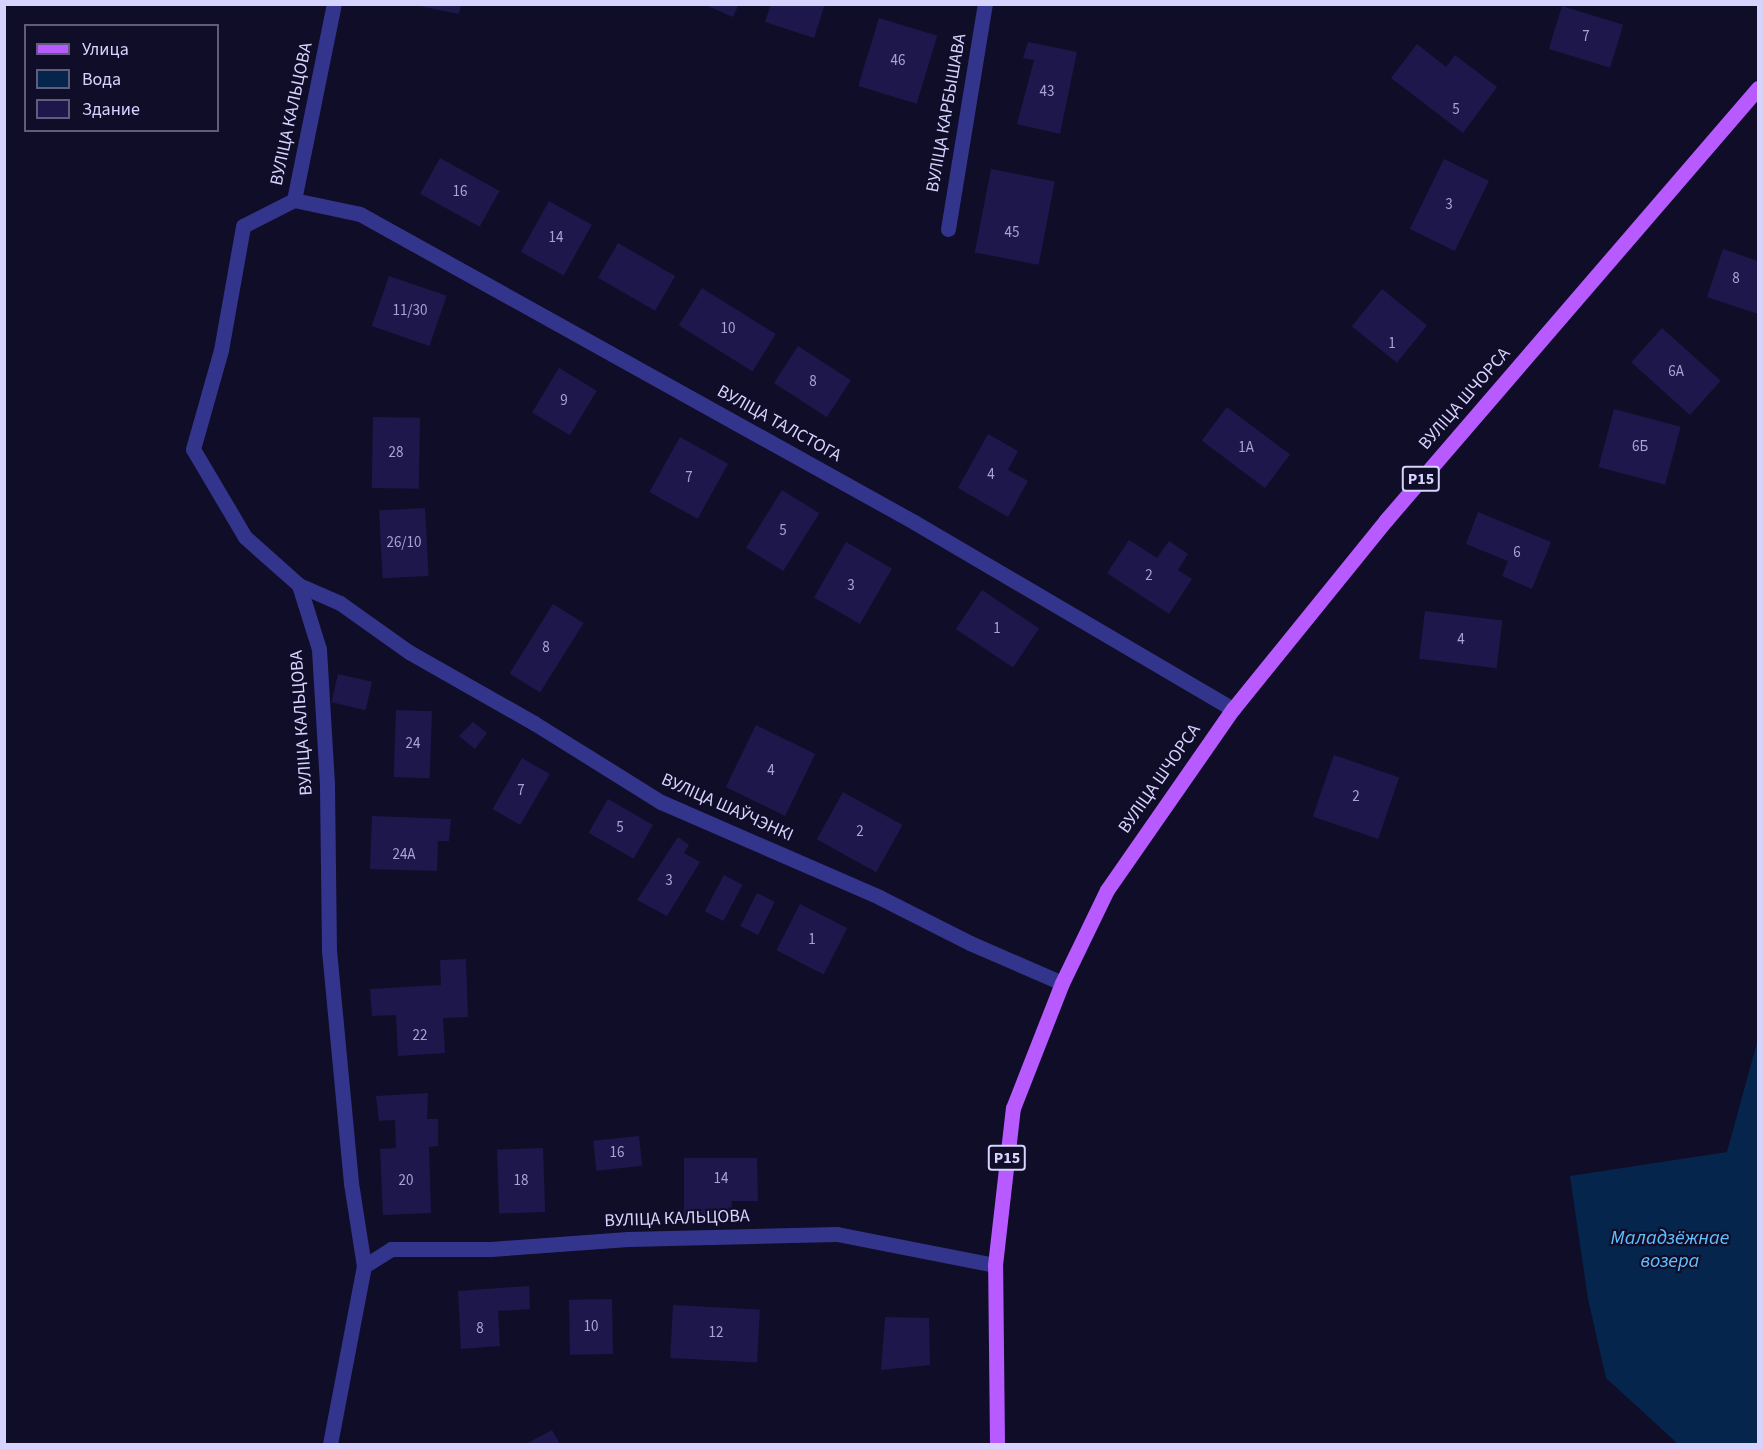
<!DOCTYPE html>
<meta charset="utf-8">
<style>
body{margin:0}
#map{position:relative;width:1763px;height:1449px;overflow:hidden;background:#100d28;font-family:"Source Sans 3",sans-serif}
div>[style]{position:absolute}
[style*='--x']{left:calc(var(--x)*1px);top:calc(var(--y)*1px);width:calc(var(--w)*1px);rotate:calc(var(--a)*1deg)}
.water>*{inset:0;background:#06254d}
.building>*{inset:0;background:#1e174b;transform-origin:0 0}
.minor>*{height:15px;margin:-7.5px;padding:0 7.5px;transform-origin:7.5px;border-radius:7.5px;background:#33358c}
.primary>*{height:15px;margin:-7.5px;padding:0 7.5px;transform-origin:7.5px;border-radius:7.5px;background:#b75aff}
span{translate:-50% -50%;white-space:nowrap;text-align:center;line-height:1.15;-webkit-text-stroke:4.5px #100d28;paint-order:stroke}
.number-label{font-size:15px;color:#a8a4d2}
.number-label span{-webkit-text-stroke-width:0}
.shield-label span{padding:2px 4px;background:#100d28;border:2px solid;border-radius:4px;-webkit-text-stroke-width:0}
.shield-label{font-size:16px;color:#d6d3ff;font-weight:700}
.street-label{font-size:18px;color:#d6d3ff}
.water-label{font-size:20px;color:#61c0ff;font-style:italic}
.frame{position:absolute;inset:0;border:6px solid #d6d3ff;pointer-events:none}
.legend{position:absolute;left:24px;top:24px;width:195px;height:108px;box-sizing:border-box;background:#100d28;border:2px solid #5f5c7e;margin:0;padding:8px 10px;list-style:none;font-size:18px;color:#d6d3ff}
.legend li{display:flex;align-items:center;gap:12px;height:30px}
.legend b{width:30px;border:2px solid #5f5c7e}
</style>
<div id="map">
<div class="water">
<div style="clip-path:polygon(1758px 1039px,1758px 1444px,1678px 1444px,1606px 1378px,1588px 1299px,1570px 1176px,1727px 1152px)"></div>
</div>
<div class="building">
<div style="clip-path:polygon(703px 4px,739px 4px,733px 17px)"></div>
<div style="clip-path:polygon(771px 4px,825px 4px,814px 38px,765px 22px)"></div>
<div style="clip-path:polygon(414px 5px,461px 5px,459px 14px)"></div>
<div style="left:1562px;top:6px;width:64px;height:45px;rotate:17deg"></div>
<div style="left:879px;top:18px;width:61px;height:71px;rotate:17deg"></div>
<div style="clip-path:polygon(1028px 42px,1077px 52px,1060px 134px,1017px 124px,1034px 60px,1023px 58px)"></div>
<div style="clip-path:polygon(1417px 44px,1446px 67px,1455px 55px,1497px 87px,1463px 133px,1391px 78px)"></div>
<div style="left:440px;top:158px;width:68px;height:41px;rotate:29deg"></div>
<div style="left:1444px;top:159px;width:50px;height:78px;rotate:26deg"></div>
<div style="left:991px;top:169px;width:65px;height:85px;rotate:11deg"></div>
<div style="left:549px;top:201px;width:49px;height:58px;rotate:29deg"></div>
<div style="left:618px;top:243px;width:66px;height:40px;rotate:30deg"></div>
<div style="clip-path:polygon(1723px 249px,1758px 261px,1758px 314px,1707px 297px)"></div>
<div style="left:389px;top:276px;width:61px;height:53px;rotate:19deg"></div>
<div style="left:702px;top:288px;width:87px;height:44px;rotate:32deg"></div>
<div style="left:1382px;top:289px;width:58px;height:48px;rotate:39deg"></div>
<div style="left:1662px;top:328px;width:79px;height:46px;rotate:42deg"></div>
<div style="left:798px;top:346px;width:63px;height:44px;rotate:33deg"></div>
<div style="left:559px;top:368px;width:44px;height:52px;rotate:31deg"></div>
<div style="left:1227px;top:407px;width:79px;height:42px;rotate:37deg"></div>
<div style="left:1614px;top:409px;width:69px;height:60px;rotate:15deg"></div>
<div style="left:373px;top:417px;width:47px;height:71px;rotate:1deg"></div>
<div style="clip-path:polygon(988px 434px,1018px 451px,1008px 470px,1028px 481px,1008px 517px,958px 488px)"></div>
<div style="left:680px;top:437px;width:55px;height:63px;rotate:29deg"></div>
<div style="left:782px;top:490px;width:44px;height:68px;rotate:32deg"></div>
<div style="left:425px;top:508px;width:68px;height:46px;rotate:87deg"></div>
<div style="clip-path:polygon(1478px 512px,1551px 542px,1532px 589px,1502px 576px,1508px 561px,1466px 544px)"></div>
<div style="clip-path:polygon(1129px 540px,1157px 558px,1169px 541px,1188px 554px,1178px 570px,1192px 579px,1169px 614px,1107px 573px)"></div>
<div style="left:846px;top:542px;width:53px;height:64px;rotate:30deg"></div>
<div style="left:982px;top:590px;width:69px;height:47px;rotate:34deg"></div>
<div style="left:553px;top:604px;width:36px;height:82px;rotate:32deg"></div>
<div style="left:1425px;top:611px;width:78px;height:48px;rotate:7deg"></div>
<div style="left:338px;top:674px;width:35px;height:29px;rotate:13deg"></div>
<div style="left:396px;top:710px;width:36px;height:67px;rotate:2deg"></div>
<div style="clip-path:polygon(473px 722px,487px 733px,475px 749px,459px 736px)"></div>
<div style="left:756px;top:725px;width:66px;height:69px;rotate:26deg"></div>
<div style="left:1334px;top:755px;width:69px;height:65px;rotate:19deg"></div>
<div style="left:522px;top:758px;width:32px;height:59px;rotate:30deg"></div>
<div style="left:843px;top:792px;width:68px;height:54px;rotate:29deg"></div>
<div style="left:608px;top:799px;width:52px;height:39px;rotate:30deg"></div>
<div style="clip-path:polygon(372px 816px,451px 819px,449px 841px,438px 841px,437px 871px,370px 869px)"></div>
<div style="clip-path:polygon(678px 837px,689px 845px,684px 853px,700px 862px,667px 916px,637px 900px)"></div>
<div style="left:724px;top:875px;width:21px;height:41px;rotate:28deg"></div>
<div style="left:757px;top:893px;width:20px;height:37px;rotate:27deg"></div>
<div style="left:800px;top:904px;width:53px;height:52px;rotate:27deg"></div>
<div style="clip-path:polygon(466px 959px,468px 1017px,443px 1018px,445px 1053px,398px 1056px,396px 1015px,372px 1016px,370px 989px,441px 985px,440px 960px)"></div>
<div style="clip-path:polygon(428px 1093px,427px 1119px,438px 1119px,438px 1146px,429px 1147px,431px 1213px,383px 1215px,380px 1149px,396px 1148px,395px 1120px,379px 1121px,376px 1096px)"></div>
<div style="left:639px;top:1136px;width:30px;height:46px;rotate:84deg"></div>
<div style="left:543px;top:1148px;width:64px;height:46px;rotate:88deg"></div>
<div style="clip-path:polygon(684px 1158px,757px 1158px,758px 1201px,732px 1201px,731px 1219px,684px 1219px)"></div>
<div style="clip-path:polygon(529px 1286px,530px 1309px,498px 1311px,500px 1346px,461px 1349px,458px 1291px)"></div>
<div style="left:612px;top:1299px;width:55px;height:43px;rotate:89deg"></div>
<div style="left:673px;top:1305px;width:87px;height:53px;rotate:3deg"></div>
<div style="clip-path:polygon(885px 1317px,929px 1318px,930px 1365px,881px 1370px)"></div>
<div style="clip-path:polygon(552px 1430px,560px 1444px,526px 1444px)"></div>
</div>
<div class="minor">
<div style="--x:294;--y:200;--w:67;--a:12"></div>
<div style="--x:360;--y:214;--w:634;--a:29.07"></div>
<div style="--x:914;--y:522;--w:370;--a:30.4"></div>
<div style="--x:948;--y:229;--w:228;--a:-80.7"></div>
<div style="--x:299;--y:585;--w:45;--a:23.7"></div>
<div style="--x:340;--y:603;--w:85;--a:35.4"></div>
<div style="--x:409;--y:652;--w:144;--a:29.6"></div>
<div style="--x:534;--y:723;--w:150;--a:31.9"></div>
<div style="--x:661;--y:802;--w:238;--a:23.5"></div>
<div style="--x:879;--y:897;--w:102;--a:26.8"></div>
<div style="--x:970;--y:943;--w:100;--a:23.5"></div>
<div style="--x:364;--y:1266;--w:32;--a:-32"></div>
<div style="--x:391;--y:1249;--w:100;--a:0"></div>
<div style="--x:491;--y:1249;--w:137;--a:-4.2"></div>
<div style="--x:628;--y:1239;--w:209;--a:-1.4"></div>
<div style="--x:837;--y:1234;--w:161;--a:11.1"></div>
<div style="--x:330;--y:1444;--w:181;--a:-79.2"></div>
<div style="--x:364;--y:1266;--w:84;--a:-98.9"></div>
<div style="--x:351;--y:1183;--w:234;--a:-95.4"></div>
<div style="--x:329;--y:950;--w:166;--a:-90.7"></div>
<div style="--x:327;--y:784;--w:135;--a:-93.4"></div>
<div style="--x:319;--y:649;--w:67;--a:-107.4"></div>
<div style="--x:299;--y:585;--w:72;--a:-138.4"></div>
<div style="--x:245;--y:537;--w:102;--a:-120.6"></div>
<div style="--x:193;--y:449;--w:103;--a:-74.2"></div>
<div style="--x:221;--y:350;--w:126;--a:-79.9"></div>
<div style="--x:243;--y:226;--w:57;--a:-27"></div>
<div style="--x:294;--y:200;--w:200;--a:-78.5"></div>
</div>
<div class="primary">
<div style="--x:997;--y:1444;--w:179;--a:-90.6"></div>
<div style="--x:995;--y:1265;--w:158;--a:-83.5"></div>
<div style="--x:1013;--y:1108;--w:134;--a:-68.6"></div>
<div style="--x:1062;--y:983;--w:103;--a:-64.2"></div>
<div style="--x:1107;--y:890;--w:221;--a:-55.2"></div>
<div style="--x:1233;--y:709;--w:243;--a:-51"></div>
<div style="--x:1386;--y:520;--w:570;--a:-49.27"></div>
</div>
<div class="number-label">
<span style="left:1586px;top:37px">7</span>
<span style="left:898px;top:61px">46</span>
<span style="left:1047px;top:92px">43</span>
<span style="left:1456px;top:110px">5</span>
<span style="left:460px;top:192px">16</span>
<span style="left:1449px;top:205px">3</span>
<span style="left:1012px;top:233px">45</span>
<span style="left:556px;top:238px">14</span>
<span style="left:1736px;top:279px">8</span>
<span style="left:410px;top:311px">11/30</span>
<span style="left:728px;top:329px">10</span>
<span style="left:1392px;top:344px">1</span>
<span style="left:1676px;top:372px">6А</span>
<span style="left:813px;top:382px">8</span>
<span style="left:564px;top:401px">9</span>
<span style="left:1640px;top:447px">6Б</span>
<span style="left:1246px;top:448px">1А</span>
<span style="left:396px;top:453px">28</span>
<span style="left:991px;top:475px">4</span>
<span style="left:689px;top:478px">7</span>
<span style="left:783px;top:531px">5</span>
<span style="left:404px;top:543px">26/10</span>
<span style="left:1517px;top:553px">6</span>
<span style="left:1149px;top:576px">2</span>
<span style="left:851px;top:586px">3</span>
<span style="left:997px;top:629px">1</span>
<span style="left:1461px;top:640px">4</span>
<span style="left:546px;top:648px">8</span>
<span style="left:413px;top:744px">24</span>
<span style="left:771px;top:771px">4</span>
<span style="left:521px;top:791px">7</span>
<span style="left:1356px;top:797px">2</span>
<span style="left:620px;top:828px">5</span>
<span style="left:860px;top:832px">2</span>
<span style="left:404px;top:855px">24А</span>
<span style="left:669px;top:881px">3</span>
<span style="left:812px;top:940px">1</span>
<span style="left:420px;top:1036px">22</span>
<span style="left:617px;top:1153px">16</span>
<span style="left:721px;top:1179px">14</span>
<span style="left:406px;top:1181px">20</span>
<span style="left:521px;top:1181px">18</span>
<span style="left:591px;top:1327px">10</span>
<span style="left:480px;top:1329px">8</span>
<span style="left:716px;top:1333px">12</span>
</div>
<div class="shield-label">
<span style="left:1421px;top:479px">Р15</span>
<span style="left:1007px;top:1158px">Р15</span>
</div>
<div class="street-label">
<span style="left:947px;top:113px;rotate:-80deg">ВУЛІЦА КАРБЫШАВА</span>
<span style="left:292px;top:114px;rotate:-78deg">ВУЛІЦА КАЛЬЦОВА</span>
<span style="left:1465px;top:399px;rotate:-49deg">ВУЛІЦА ШЧОРСА</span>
<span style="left:779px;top:424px;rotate:29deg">ВУЛІЦА ТАЛСТОГА</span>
<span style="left:302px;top:723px;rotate:-94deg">ВУЛІЦА КАЛЬЦОВА</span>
<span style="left:1160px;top:779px;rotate:-55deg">ВУЛІЦА ШЧОРСА</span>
<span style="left:727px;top:808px;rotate:24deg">ВУЛІЦА ШАЎЧЭНКІ</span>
<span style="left:677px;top:1219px;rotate:-2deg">ВУЛІЦА КАЛЬЦОВА</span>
</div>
<div class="water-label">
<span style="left:1670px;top:1250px">Маладзёжнае<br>возера</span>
</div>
<div class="frame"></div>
<ul class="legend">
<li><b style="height:8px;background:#b75aff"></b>Улица</li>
<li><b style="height:16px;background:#06254d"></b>Вода</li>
<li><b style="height:16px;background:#1e174b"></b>Здание</li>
</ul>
</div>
